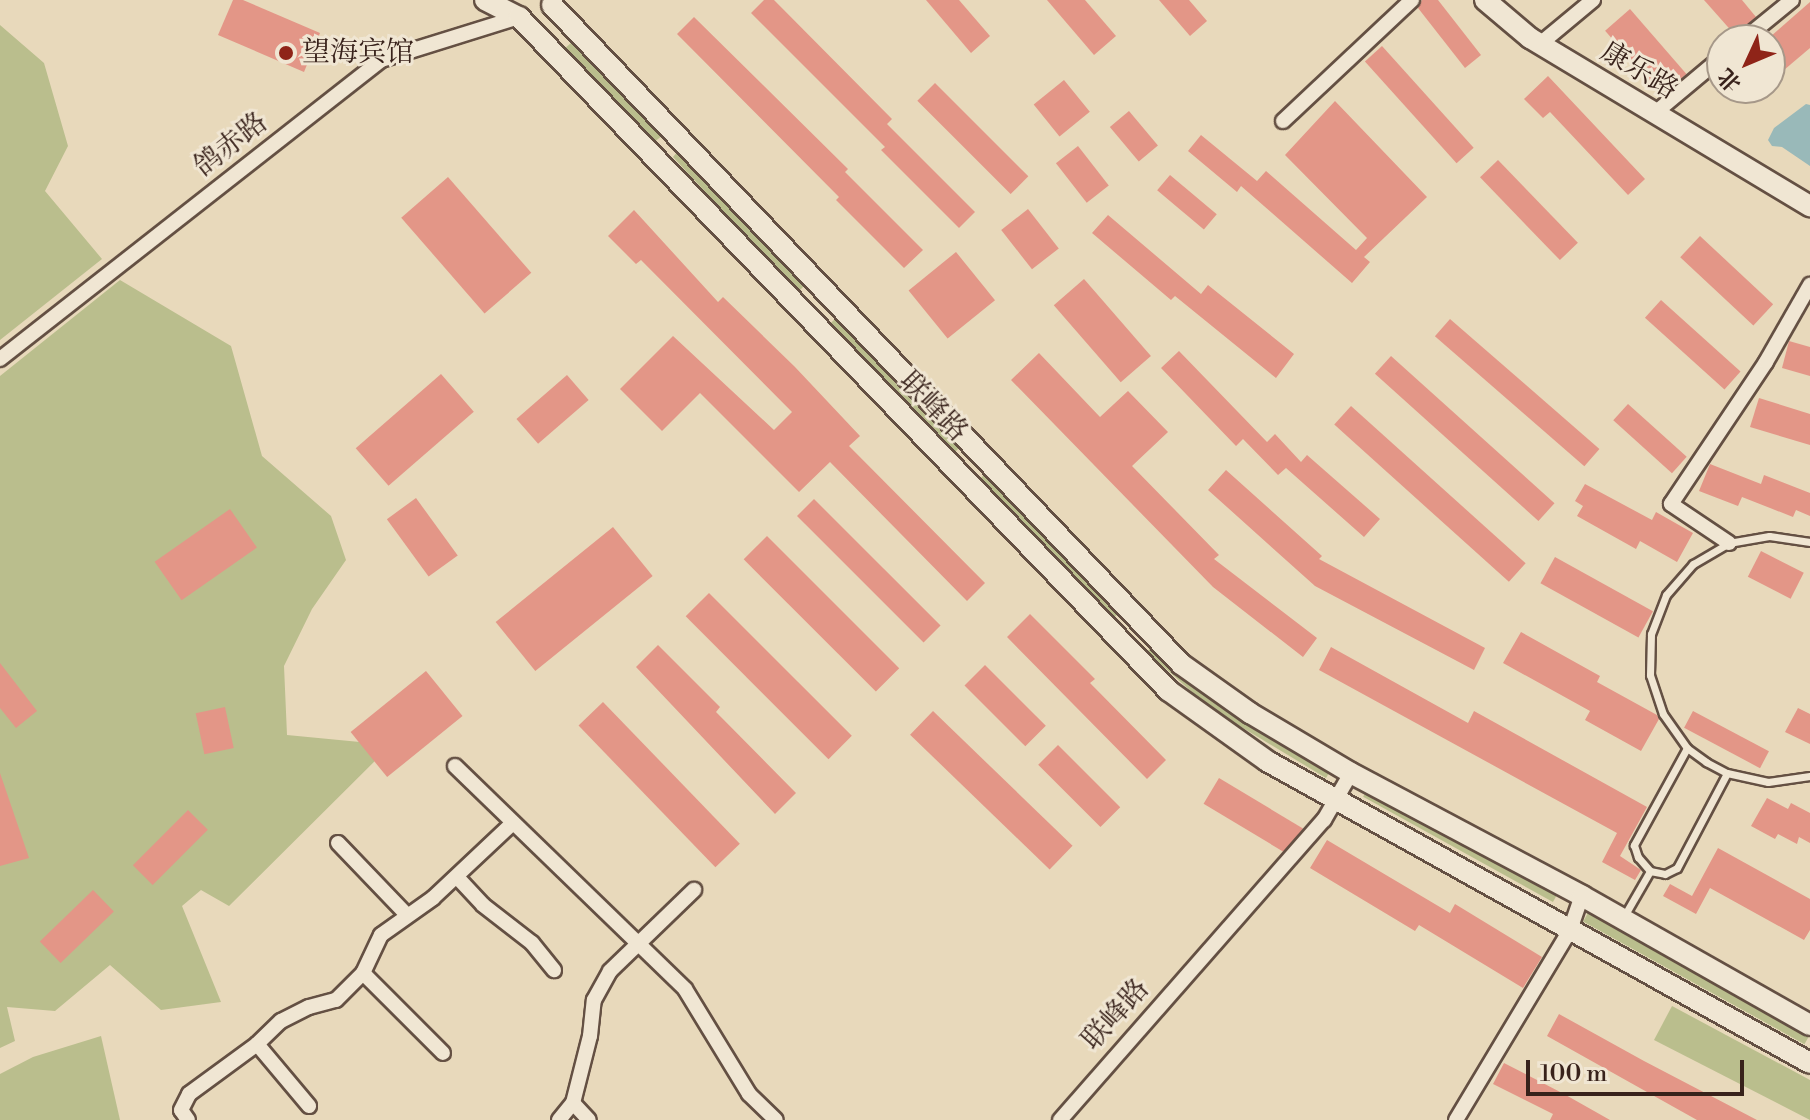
<!DOCTYPE html>
<meta charset="utf-8">
<style>
body{margin:0}
#map{position:relative;width:1810px;height:1120px;overflow:hidden;background:#e8d9bb;font-family:"Libre Bodoni","Noto Serif SC",serif}
div>[style]{position:absolute}
[style*='--x']{left:calc(var(--x)*1px);top:calc(var(--y)*1px);width:calc(var(--w)*1px);rotate:calc(var(--a)*1deg)}
.green>*{inset:0;background:#babe8d;transform-origin:0 0}
.water>*{inset:0;background:#99b9b9}
.building>*{inset:0;background:#e39687;transform-origin:0 0}
.roads{filter:drop-shadow(2px 0 #645043) drop-shadow(-2px 0 #645043) drop-shadow(0 2px #645043) drop-shadow(0 -2px #645043)}
.lane>*{height:7px;margin:-3.5px;padding:0 3.5px;transform-origin:3.5px;border-radius:3.5px;background:#f0e6d3}
.street>*{height:14px;margin:-7px;padding:0 7px;transform-origin:7px;border-radius:7px;background:#f0e6d3}
.secondary>*{height:20px;margin:-10px;padding:0 10px;transform-origin:10px;border-radius:10px;background:#f0e6d3}
.dots>*{width:22px;height:22px;translate:-50% -50%;box-sizing:border-box;border:4px solid #f0e6d3;border-radius:50%}
span{translate:-50% -50%;white-space:nowrap;text-align:center;line-height:1.15;-webkit-text-stroke:6px #f0e6d3;paint-order:stroke}
.poi-label{font-size:28px;color:#38221b}
.left{translate:0 -50%;text-align:left}
.street-label{font-size:28px;color:#38221b}
.north{position:absolute;left:1706px;top:24px;width:80px;height:80px;box-sizing:border-box;background:#f0e6d3;border:2px solid #a69889;border-radius:50%;rotate:226deg;font-size:22px;font-weight:700;line-height:32px;text-align:center;color:#38221b}
.north::after{content:'';display:block;margin:auto;width:28px;height:36px;background:#8f2418;clip-path:polygon(50% 0,100% 100%,50% 72%,0 100%)}
.scale{position:absolute;left:1526px;top:1060px;width:218px;height:36px;box-sizing:border-box;border:4px solid #38221b;border-top:0;padding-left:10px;font-size:24px;line-height:28px;white-space:nowrap;color:#38221b;-webkit-text-stroke:6px #f0e6d3;paint-order:stroke}
</style>
<div id="map">
<div class="green">
<div style="clip-path:polygon(0 25px,44px 63px,68px 146px,45px 191px,102px 259px,0 340px)"></div>
<div style="clip-path:polygon(571px 43px,663px 135px,653px 143px,563px 50px)"></div>
<div style="clip-path:polygon(679px 150px,806px 284px,798px 292px,673px 157px)"></div>
<div style="clip-path:polygon(120px 280px,231px 346px,262px 456px,331px 516px,346px 560px,312px 609px,284px 666px,287px 735px,391px 745px,229px 906px,201px 890px,182px 906px,221px 1002px,161px 1010px,110px 965px,55px 1011px,7px 1007px,15px 1041px,0 1048px,0 376px)"></div>
<div style="left:837px;top:317px;width:179px;height:10px;rotate:46deg"></div>
<div style="left:987px;top:472px;width:193px;height:11px;rotate:46deg"></div>
<div style="clip-path:polygon(1154px 644px,1332px 768px,1326px 778px,1210px 708px,1147px 652px)"></div>
<div style="left:1368px;top:788px;width:217px;height:10px;rotate:29deg"></div>
<div style="left:1589px;top:911px;width:253px;height:12px;rotate:29deg"></div>
<div style="clip-path:polygon(1672px 1006px,1810px 1080px,1810px 1120px,1654px 1040px)"></div>
<div style="clip-path:polygon(101px 1036px,120px 1120px,0 1120px,0 1074px,33px 1057px)"></div>
</div>
<div class="water">
<div style="clip-path:polygon(1806px 104px,1810px 105px,1810px 166px,1782px 147px,1772px 146px,1768px 140px,1774px 128px)"></div>
</div>
<div class="building">
<div style="clip-path:polygon(233px 0,243px 0,320px 33px,304px 72px,218px 35px)"></div>
<div style="clip-path:polygon(764px 0,774px 0,892px 119px,887px 124px,975px 212px,959px 228px,881px 150px,885px 147px,751px 13px)"></div>
<div style="clip-path:polygon(926px 0,959px 0,990px 36px,971px 53px)"></div>
<div style="clip-path:polygon(1047px 0,1085px 0,1116px 36px,1094px 55px)"></div>
<div style="clip-path:polygon(1159px 0,1189px 0,1207px 21px,1190px 36px)"></div>
<div style="clip-path:polygon(1422px 0,1438px 0,1481px 55px,1465px 68px,1418px 8px)"></div>
<div style="clip-path:polygon(1704px 0,1742px 0,1756px 17px,1735px 35px)"></div>
<div style="clip-path:polygon(1810px 2px,1810px 48px,1784px 70px,1770px 55px,1770px 37px)"></div>
<div style="left:1630px;top:9px;width:86px;height:33px;rotate:49deg"></div>
<div style="clip-path:polygon(694px 17px,848px 169px,845px 172px,923px 250px,904px 268px,836px 200px,839px 197px,677px 34px)"></div>
<div style="left:1382px;top:46px;width:137px;height:23px;rotate:48deg"></div>
<div style="clip-path:polygon(1548px 76px,1645px 179px,1628px 195px,1550px 112px,1543px 118px,1524px 99px)"></div>
<div style="left:1064px;top:80px;width:41px;height:39px;rotate:51deg"></div>
<div style="left:935px;top:83px;width:132px;height:25px;rotate:45deg"></div>
<div style="clip-path:polygon(1335px 101px,1427px 197px,1364px 257px,1370px 262px,1352px 283px,1241px 186px,1237px 192px,1188px 151px,1201px 135px,1257px 181px,1266px 171px,1356px 250px,1367px 238px,1285px 155px)"></div>
<div style="left:1129px;top:111px;width:45px;height:25px;rotate:50deg"></div>
<div style="left:1078px;top:146px;width:50px;height:28px;rotate:52deg"></div>
<div style="left:1498px;top:160px;width:115px;height:25px;rotate:46deg"></div>
<div style="left:1170px;top:175px;width:61px;height:20px;rotate:40deg"></div>
<div style="left:448px;top:177px;width:127px;height:62px;rotate:49deg"></div>
<div style="left:1028px;top:209px;width:50px;height:34px;rotate:52deg"></div>
<div style="clip-path:polygon(634px 210px,718px 302px,723px 297px,795px 367px,860px 436px,849px 446px,985px 583px,967px 601px,830px 462px,799px 492px,700px 393px,662px 431px,620px 389px,673px 336px,774px 430px,792px 412px,641px 260px,636px 264px,608px 236px)"></div>
<div style="clip-path:polygon(1108px 215px,1201px 294px,1208px 285px,1294px 354px,1276px 378px,1175px 296px,1171px 300px,1092px 233px)"></div>
<div style="left:1700px;top:236px;width:100px;height:29px;rotate:43deg"></div>
<div style="left:956px;top:252px;width:62px;height:61px;rotate:51deg"></div>
<div style="left:1084px;top:279px;width:102px;height:40px;rotate:49deg"></div>
<div style="left:1661px;top:300px;width:107px;height:24px;rotate:42deg"></div>
<div style="left:1450px;top:319px;width:198px;height:23px;rotate:41deg"></div>
<div style="clip-path:polygon(1789px 341px,1810px 347px,1810px 376px,1782px 368px)"></div>
<div style="clip-path:polygon(1179px 351px,1267px 442px,1275px 434px,1301px 462px,1307px 455px,1380px 519px,1364px 537px,1286px 468px,1278px 475px,1243px 439px,1236px 446px,1161px 368px)"></div>
<div style="clip-path:polygon(1039px 353px,1100px 417px,1128px 391px,1168px 432px,1132px 466px,1219px 555px,1214px 559px,1317px 638px,1303px 657px,1213px 587px,1011px 380px)"></div>
<div style="left:1391px;top:356px;width:220px;height:24px;rotate:42deg"></div>
<div style="left:441px;top:374px;width:50px;height:113px;rotate:49deg"></div>
<div style="left:567px;top:375px;width:33px;height:67px;rotate:49deg"></div>
<div style="clip-path:polygon(1759px 398px,1810px 414px,1810px 445px,1750px 427px)"></div>
<div style="left:1628px;top:404px;width:79px;height:22px;rotate:42deg"></div>
<div style="left:1351px;top:406px;width:235px;height:25px;rotate:42deg"></div>
<div style="clip-path:polygon(1710px 464px,1761px 484px,1764px 475px,1810px 493px,1810px 516px,1796px 510px,1793px 517px,1742px 497px,1738px 506px,1699px 491px)"></div>
<div style="clip-path:polygon(1226px 470px,1322px 556px,1319px 559px,1485px 648px,1474px 670px,1315px 586px,1208px 490px)"></div>
<div style="clip-path:polygon(1585px 484px,1652px 520px,1656px 512px,1693px 533px,1677px 562px,1640px 541px,1636px 549px,1577px 516px,1583px 506px,1575px 501px)"></div>
<div style="left:416px;top:498px;width:71px;height:36px;rotate:54deg"></div>
<div style="left:814px;top:499px;width:179px;height:24px;rotate:45deg"></div>
<div style="left:230px;top:509px;width:47px;height:92px;rotate:55deg"></div>
<div style="left:613px;top:527px;width:63px;height:151px;rotate:51deg"></div>
<div style="left:767px;top:536px;width:187px;height:33px;rotate:45deg"></div>
<div style="left:1761px;top:551px;width:48px;height:29px;rotate:27deg"></div>
<div style="left:1555px;top:557px;width:112px;height:30px;rotate:29deg"></div>
<div style="left:709px;top:593px;width:202px;height:33px;rotate:45deg"></div>
<div style="clip-path:polygon(1030px 614px,1095px 679px,1090px 683px,1166px 760px,1147px 779px,1007px 637px)"></div>
<div style="clip-path:polygon(1521px 632px,1600px 676px,1597px 682px,1657px 715px,1659px 719px,1641px 751px,1585px 720px,1590px 711px,1503px 663px)"></div>
<div style="clip-path:polygon(658px 645px,720px 707px,716px 712px,796px 793px,775px 814px,636px 667px)"></div>
<div style="clip-path:polygon(1331px 647px,1468px 723px,1474px 711px,1647px 807px,1620px 856px,1641px 870px,1635px 880px,1602px 862px,1617px 833px,1319px 670px)"></div>
<div style="clip-path:polygon(0 663px,37px 711px,16px 728px,0 708px)"></div>
<div style="left:985px;top:665px;width:86px;height:29px;rotate:45deg"></div>
<div style="left:426px;top:671px;width:58px;height:97px;rotate:51deg"></div>
<div style="left:603px;top:702px;width:197px;height:34px;rotate:46deg"></div>
<div style="left:225px;top:707px;width:42px;height:30px;rotate:78deg"></div>
<div style="clip-path:polygon(1798px 708px,1810px 714px,1810px 744px,1785px 732px)"></div>
<div style="left:933px;top:711px;width:194px;height:33px;rotate:44deg"></div>
<div style="left:1693px;top:711px;width:86px;height:19px;rotate:28deg"></div>
<div style="left:1058px;top:745px;width:88px;height:28px;rotate:45deg"></div>
<div style="clip-path:polygon(0 773px,29px 858px,0 866px)"></div>
<div style="left:1219px;top:778px;width:98px;height:30px;rotate:31deg"></div>
<div style="clip-path:polygon(1767px 798px,1788px 809px,1791px 803px,1810px 813px,1810px 843px,1799px 837px,1797px 844px,1778px 834px,1775px 839px,1751px 826px)"></div>
<div style="left:188px;top:810px;width:28px;height:78px;rotate:45deg"></div>
<div style="clip-path:polygon(1327px 840px,1450px 913px,1455px 904px,1542px 957px,1523px 988px,1419px 925px,1415px 931px,1310px 868px)"></div>
<div style="clip-path:polygon(1718px 848px,1810px 899px,1810px 930px,1804px 940px,1710px 888px,1696px 914px,1663px 896px,1670px 884px,1692px 896px)"></div>
<div style="left:93px;top:890px;width:30px;height:74px;rotate:46deg"></div>
<div style="clip-path:polygon(1559px 1014px,1644px 1061px,1757px 1120px,1697px 1120px,1547px 1036px)"></div>
<div style="clip-path:polygon(1504px 1063px,1564px 1094px,1610px 1120px,1550px 1120px,1553px 1114px,1493px 1084px)"></div>
</div>
<div class="roads">
<div class="lane">
<div style="--x:1810;--y:542;--w:41;--a:-171.7"></div>
<div style="--x:1769;--y:536;--w:41;--a:170.1"></div>
<div style="--x:1729;--y:543;--w:42;--a:149.7"></div>
<div style="--x:1693;--y:564;--w:41;--a:131.1"></div>
<div style="--x:1666;--y:595;--w:42;--a:111"></div>
<div style="--x:1651;--y:634;--w:41;--a:91.4"></div>
<div style="--x:1650;--y:675;--w:41;--a:71.6"></div>
<div style="--x:1663;--y:714;--w:42;--a:54.8"></div>
<div style="--x:1687;--y:748;--w:24;--a:36"></div>
<div style="--x:1706;--y:762;--w:24;--a:28"></div>
<div style="--x:1727;--y:773;--w:42;--a:12.4"></div>
<div style="--x:1768;--y:782;--w:42;--a:-8.1"></div>
<div style="--x:1687;--y:748;--w:111;--a:118.7"></div>
<div style="--x:1634;--y:845;--w:13;--a:72"></div>
<div style="--x:1638;--y:857;--w:18;--a:49"></div>
<div style="--x:1650;--y:871;--w:15;--a:11"></div>
<div style="--x:1665;--y:874;--w:13;--a:-27"></div>
<div style="--x:1677;--y:868;--w:107;--a:-62.2"></div>
<div style="--x:1623;--y:918;--w:54;--a:-60.1"></div>
</div>
<div class="street">
<div style="--x:1743;--y:40;--w:63;--a:-39.2"></div>
<div style="--x:1540;--y:44;--w:69;--a:-39.7"></div>
<div style="--x:1655;--y:113;--w:87;--a:-39.9"></div>
<div style="--x:1283;--y:121;--w:177;--a:-43.2"></div>
<div style="--x:0;--y:359;--w:484;--a:-38.1"></div>
<div style="--x:381;--y:60;--w:145;--a:-17.3"></div>
<div style="--x:1729;--y:543;--w:70;--a:-146.1"></div>
<div style="--x:1671;--y:504;--w:171;--a:-56.2"></div>
<div style="--x:1766;--y:362;--w:89;--a:-60.3"></div>
<div style="--x:455;--y:766;--w:320;--a:44.1"></div>
<div style="--x:685;--y:989;--w:123;--a:58.6"></div>
<div style="--x:749;--y:1094;--w:37;--a:44"></div>
<div style="--x:338;--y:843;--w:98;--a:46.2"></div>
<div style="--x:457;--y:877;--w:38;--a:47"></div>
<div style="--x:483;--y:905;--w:62;--a:37.8"></div>
<div style="--x:532;--y:943;--w:35;--a:51"></div>
<div style="--x:363;--y:973;--w:113;--a:45"></div>
<div style="--x:257;--y:1044;--w:81;--a:50"></div>
<div style="--x:573;--y:1103;--w:23;--a:47"></div>
<div style="--x:188;--y:1120;--w:12;--a:-125"></div>
<div style="--x:181;--y:1110;--w:18;--a:-63"></div>
<div style="--x:189;--y:1094;--w:84;--a:-36.3"></div>
<div style="--x:257;--y:1044;--w:33;--a:-44"></div>
<div style="--x:281;--y:1021;--w:31;--a:-27"></div>
<div style="--x:309;--y:1007;--w:28;--a:-15"></div>
<div style="--x:336;--y:1000;--w:38;--a:-45"></div>
<div style="--x:363;--y:973;--w:42;--a:-64.7"></div>
<div style="--x:381;--y:935;--w:64;--a:-35.4"></div>
<div style="--x:433;--y:898;--w:110;--a:-43.2"></div>
<div style="--x:559;--y:1120;--w:22;--a:-51"></div>
<div style="--x:573;--y:1103;--w:69;--a:-75.8"></div>
<div style="--x:590;--y:1036;--w:36;--a:-84"></div>
<div style="--x:594;--y:1000;--w:33;--a:-61"></div>
<div style="--x:610;--y:971;--w:117;--a:-44"></div>
<div style="--x:1060;--y:1120;--w:400;--a:-48.7"></div>
<div style="--x:1324;--y:820;--w:54;--a:-60.1"></div>
<div style="--x:1456;--y:1120;--w:222;--a:-59"></div>
<div style="--x:1570;--y:930;--w:36;--a:-71"></div>
</div>
<div class="secondary">
<div style="--x:485;--y:0;--w:38;--a:27"></div>
<div style="--x:519;--y:17;--w:936;--a:46.04"></div>
<div style="--x:1169;--y:691;--w:120;--a:35.5"></div>
<div style="--x:1267;--y:761;--w:621;--a:29.08"></div>
<div style="--x:1485;--y:0;--w:59;--a:40.2"></div>
<div style="--x:1530;--y:38;--w:327;--a:31"></div>
<div style="--x:552;--y:5;--w:911;--a:46.33"></div>
<div style="--x:1181;--y:664;--w:85;--a:35.4"></div>
<div style="--x:1250;--y:713;--w:117;--a:30.7"></div>
<div style="--x:1351;--y:773;--w:262;--a:28"></div>
<div style="--x:1582;--y:896;--w:262;--a:29.5"></div>
</div>
</div>
<div class="dots">
<div style="left:286px;top:53px;background:#8f2418"></div>
</div>
<div class="poi-label">
<span class="left" style="left:302px;top:53px">望海宾馆</span>
</div>
<div class="street-label">
<span style="left:1639px;top:71px;rotate:31deg">康乐路</span>
<span style="left:231px;top:145px;rotate:-38deg">鸽赤路</span>
<span style="left:933px;top:407px;rotate:46deg">联峰路</span>
<span style="left:1116px;top:1015px;rotate:-48deg">联峰路</span>
</div>
<div class="north">北</div>
<div class="scale">100 m</div>
</div>
